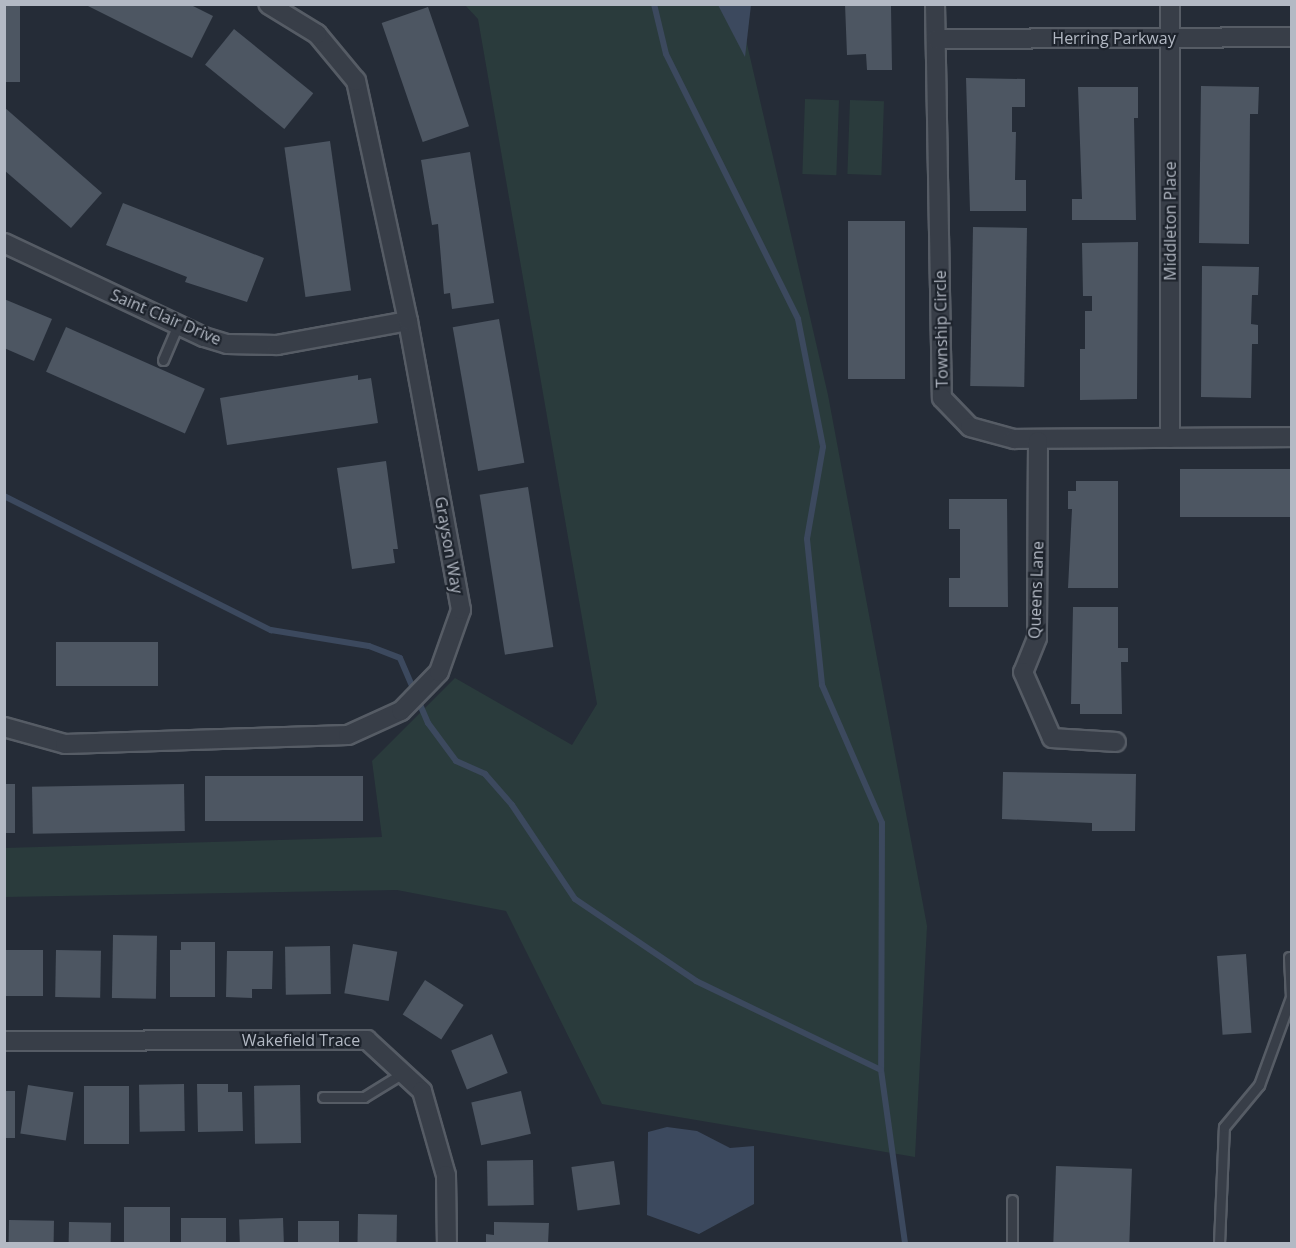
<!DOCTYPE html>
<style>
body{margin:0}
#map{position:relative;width:1296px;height:1248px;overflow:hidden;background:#252c37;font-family:"Open Sans",sans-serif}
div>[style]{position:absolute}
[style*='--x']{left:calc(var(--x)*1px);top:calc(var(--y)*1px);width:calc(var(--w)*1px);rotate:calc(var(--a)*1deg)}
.green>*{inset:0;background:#2a3b3c;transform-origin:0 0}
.water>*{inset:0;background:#3c495e}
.stream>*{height:6px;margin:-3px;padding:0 3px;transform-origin:3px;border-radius:3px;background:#3c495e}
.building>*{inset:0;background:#4d5662;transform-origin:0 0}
.roads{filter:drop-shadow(2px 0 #565c65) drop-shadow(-2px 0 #565c65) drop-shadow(0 2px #565c65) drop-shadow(0 -2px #565c65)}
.lane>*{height:9px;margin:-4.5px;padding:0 4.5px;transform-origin:4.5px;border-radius:4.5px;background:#383e48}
.street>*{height:18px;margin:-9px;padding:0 9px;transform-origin:9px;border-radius:9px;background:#383e48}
span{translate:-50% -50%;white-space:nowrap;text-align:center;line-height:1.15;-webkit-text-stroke:4.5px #1d232c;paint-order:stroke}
.street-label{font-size:16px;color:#b3b9c4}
.frame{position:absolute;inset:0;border:6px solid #b3b9c4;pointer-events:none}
</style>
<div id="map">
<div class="green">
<div style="clip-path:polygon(465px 5px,738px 5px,828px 395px,927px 926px,915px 1157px,602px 1104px,506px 911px,397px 890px,5px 897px,4px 848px,382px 837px,372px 761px,455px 678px,572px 745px,597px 704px,478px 19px)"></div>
<div style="left:805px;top:99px;width:34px;height:75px;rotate:2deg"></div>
<div style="left:850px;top:100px;width:34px;height:74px;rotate:2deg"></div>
</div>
<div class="water">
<div style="clip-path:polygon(718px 5px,751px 5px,745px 57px)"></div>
<div style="clip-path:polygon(667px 1127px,697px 1131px,730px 1148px,754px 1146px,754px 1204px,699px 1234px,647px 1215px,648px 1132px)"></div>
</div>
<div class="stream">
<div style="--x:654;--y:4;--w:51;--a:76.5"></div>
<div style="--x:666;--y:54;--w:296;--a:63.5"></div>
<div style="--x:798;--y:319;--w:130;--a:78.9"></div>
<div style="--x:823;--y:447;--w:93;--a:99.9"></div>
<div style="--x:807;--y:539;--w:147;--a:84.1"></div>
<div style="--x:822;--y:685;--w:150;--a:66.5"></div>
<div style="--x:882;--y:823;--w:247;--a:90.2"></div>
<div style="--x:881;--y:1070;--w:176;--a:82.1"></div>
<div style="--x:4;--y:496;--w:299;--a:26.7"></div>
<div style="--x:271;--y:630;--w:99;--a:9.3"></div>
<div style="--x:369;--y:646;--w:33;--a:21"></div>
<div style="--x:400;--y:658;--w:71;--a:66.7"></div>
<div style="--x:428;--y:723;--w:47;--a:53.6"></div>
<div style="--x:456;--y:761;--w:32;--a:24"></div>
<div style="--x:485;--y:774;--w:41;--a:48.9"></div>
<div style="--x:512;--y:805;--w:113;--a:56.2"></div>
<div style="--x:575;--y:899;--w:146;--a:34.1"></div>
<div style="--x:696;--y:981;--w:205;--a:25.7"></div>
</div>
<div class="building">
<div style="left:4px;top:4px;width:16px;height:78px"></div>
<div style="clip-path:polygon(84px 4px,189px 4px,213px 16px,192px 58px)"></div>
<div style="clip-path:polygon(845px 4px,891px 6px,892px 70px,867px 70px,866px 54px,847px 55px)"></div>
<div style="left:428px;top:7px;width:126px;height:49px;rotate:71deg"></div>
<div style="left:234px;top:29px;width:102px;height:46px;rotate:39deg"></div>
<div style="clip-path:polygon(966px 78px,1025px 79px,1025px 107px,1012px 107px,1012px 132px,1016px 132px,1015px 180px,1026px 180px,1026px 211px,970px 211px)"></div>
<div style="clip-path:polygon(1201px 86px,1259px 87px,1258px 114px,1250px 114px,1249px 244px,1199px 243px)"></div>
<div style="clip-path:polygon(1078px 87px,1138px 87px,1138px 118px,1134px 118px,1136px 220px,1072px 220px,1072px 199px,1082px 199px)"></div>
<div style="clip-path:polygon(4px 107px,102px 193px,71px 228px,4px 170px)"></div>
<div style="left:330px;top:141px;width:151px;height:46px;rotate:82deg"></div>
<div style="clip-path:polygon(470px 152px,494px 303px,452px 309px,450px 293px,444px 294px,438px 224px,432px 225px,421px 160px)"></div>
<div style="clip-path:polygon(123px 203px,264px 258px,247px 302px,185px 282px,187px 277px,106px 245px)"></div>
<div style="left:905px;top:221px;width:158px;height:57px;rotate:90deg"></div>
<div style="left:973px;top:227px;width:54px;height:159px;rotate:1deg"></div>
<div style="clip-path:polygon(1138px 242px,1137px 399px,1080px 400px,1080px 349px,1085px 349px,1085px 311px,1092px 311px,1092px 296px,1083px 296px,1082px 243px)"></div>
<div style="clip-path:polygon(1202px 266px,1259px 267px,1258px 295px,1252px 295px,1251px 324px,1258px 325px,1258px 344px,1252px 344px,1251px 398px,1201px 397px)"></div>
<div style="clip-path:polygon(4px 299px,52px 319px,34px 361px,4px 348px)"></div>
<div style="left:499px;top:319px;width:146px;height:47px;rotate:80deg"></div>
<div style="left:66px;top:327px;width:152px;height:49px;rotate:24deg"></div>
<div style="clip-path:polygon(358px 375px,358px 380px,371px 378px,378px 423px,227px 445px,220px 398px)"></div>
<div style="clip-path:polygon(386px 461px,398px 549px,393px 549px,395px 563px,352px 569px,337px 468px)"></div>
<div style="left:1180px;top:469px;width:112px;height:48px"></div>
<div style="clip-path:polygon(1076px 481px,1118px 481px,1118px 588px,1068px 588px,1072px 509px,1068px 509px,1068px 491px,1076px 491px)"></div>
<div style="left:528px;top:487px;width:162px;height:49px;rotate:81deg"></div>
<div style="clip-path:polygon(949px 499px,1007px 499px,1008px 607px,949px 607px,949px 578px,960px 578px,960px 529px,949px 529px)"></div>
<div style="clip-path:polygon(1073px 607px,1118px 607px,1118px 648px,1128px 648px,1128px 662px,1121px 662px,1122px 714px,1080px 714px,1080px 704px,1071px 704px)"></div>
<div style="left:158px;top:642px;width:44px;height:102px;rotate:90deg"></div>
<div style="clip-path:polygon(1003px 772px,1136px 774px,1135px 831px,1092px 831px,1092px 823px,1002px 819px)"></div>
<div style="left:205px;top:776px;width:158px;height:45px"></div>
<div style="left:4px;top:784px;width:11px;height:49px"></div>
<div style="left:184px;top:784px;width:47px;height:152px;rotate:89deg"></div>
<div style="left:113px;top:935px;width:44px;height:63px;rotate:1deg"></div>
<div style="clip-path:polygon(181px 942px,215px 942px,215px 997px,170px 997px,170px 950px,181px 950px)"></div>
<div style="left:353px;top:944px;width:45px;height:50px;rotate:10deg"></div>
<div style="left:330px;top:946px;width:48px;height:45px;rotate:89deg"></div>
<div style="left:43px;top:950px;width:46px;height:39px;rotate:90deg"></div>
<div style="left:56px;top:950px;width:45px;height:47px;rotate:1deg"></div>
<div style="clip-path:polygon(227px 951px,273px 951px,272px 989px,252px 989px,252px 998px,226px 997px)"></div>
<div style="left:1246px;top:954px;width:79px;height:29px;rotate:86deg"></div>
<div style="left:425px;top:980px;width:46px;height:41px;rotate:33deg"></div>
<div style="left:492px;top:1034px;width:42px;height:44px;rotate:68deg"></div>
<div style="left:184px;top:1084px;width:47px;height:45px;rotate:89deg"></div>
<div style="clip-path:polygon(197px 1084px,228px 1084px,228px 1092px,242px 1092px,243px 1131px,198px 1132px)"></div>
<div style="left:28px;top:1085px;width:46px;height:49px;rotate:9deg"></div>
<div style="left:300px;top:1085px;width:58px;height:46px;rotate:89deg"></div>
<div style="left:129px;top:1086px;width:58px;height:45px;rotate:90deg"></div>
<div style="left:4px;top:1091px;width:11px;height:47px"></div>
<div style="left:521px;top:1091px;width:44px;height:51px;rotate:77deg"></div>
<div style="left:533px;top:1160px;width:45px;height:46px;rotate:89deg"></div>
<div style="left:614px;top:1161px;width:44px;height:43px;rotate:82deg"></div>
<div style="left:1056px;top:1166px;width:76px;height:78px;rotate:2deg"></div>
<div style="left:170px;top:1207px;width:37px;height:46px;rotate:90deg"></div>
<div style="left:358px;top:1214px;width:39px;height:30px;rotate:1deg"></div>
<div style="left:226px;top:1218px;width:26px;height:45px;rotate:90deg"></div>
<div style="left:283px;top:1218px;width:26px;height:44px;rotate:88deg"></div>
<div style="left:9px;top:1220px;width:45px;height:24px;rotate:1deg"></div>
<div style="left:298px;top:1221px;width:41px;height:23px"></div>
<div style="left:69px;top:1222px;width:42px;height:22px;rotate:1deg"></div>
<div style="clip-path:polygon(494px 1222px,549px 1223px,548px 1244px,486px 1244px,486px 1234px,494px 1235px)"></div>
</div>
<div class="roads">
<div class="lane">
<div style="--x:163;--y:360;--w:38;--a:-67"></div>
<div style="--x:323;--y:1097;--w:41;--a:0"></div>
<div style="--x:364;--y:1097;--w:46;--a:-31.6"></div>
<div style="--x:1012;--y:1244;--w:44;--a:-90"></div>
<div style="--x:1219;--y:1244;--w:117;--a:-87.6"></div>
<div style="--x:1224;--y:1127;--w:55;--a:-50.2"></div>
<div style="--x:1259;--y:1085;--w:94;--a:-70"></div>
<div style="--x:1291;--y:997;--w:40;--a:-92.9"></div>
</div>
<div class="street">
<div style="--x:935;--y:4;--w:394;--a:89"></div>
<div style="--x:942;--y:398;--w:40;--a:46"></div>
<div style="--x:970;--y:427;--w:46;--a:15.3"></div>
<div style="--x:1014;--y:439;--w:278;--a:-0.4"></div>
<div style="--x:1170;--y:4;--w:434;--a:90"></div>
<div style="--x:936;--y:39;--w:356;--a:-0.3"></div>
<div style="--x:4;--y:243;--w:221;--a:25.2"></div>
<div style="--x:204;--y:337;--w:24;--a:17"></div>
<div style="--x:227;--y:344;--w:50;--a:1.1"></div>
<div style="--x:277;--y:345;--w:133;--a:-10.4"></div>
<div style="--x:1038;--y:441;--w:197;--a:90.3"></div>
<div style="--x:1037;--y:638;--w:37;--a:112"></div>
<div style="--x:1023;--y:672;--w:72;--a:66.3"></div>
<div style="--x:1052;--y:738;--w:64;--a:3.6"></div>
<div style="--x:4;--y:727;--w:63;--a:15.6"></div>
<div style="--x:65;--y:744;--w:283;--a:-1.8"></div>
<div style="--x:348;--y:735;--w:58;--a:-24.4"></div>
<div style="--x:401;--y:711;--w:54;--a:-45.7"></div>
<div style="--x:439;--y:672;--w:66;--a:-70.5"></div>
<div style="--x:461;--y:610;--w:294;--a:-100.4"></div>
<div style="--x:408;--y:321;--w:246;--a:-102.2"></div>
<div style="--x:356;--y:81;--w:61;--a:-129.7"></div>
<div style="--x:317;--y:34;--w:57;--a:-148.5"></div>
<div style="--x:4;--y:1041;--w:363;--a:-0.2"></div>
<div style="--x:367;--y:1040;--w:75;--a:42.8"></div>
<div style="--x:422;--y:1091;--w:87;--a:74.1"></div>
<div style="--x:446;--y:1175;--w:69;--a:89.2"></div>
</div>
</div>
<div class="street-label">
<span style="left:1114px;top:38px">Herring Parkway</span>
<span style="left:1170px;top:221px;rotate:-90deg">Middleton Place</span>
<span style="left:166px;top:317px;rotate:23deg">Saint Clair Drive</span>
<span style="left:941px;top:329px;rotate:-91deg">Township Circle</span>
<span style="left:449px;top:545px;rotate:80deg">Grayson Way</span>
<span style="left:1036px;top:590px;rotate:-88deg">Queens Lane</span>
<span style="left:301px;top:1040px">Wakefield Trace</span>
</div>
<div class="frame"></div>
</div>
